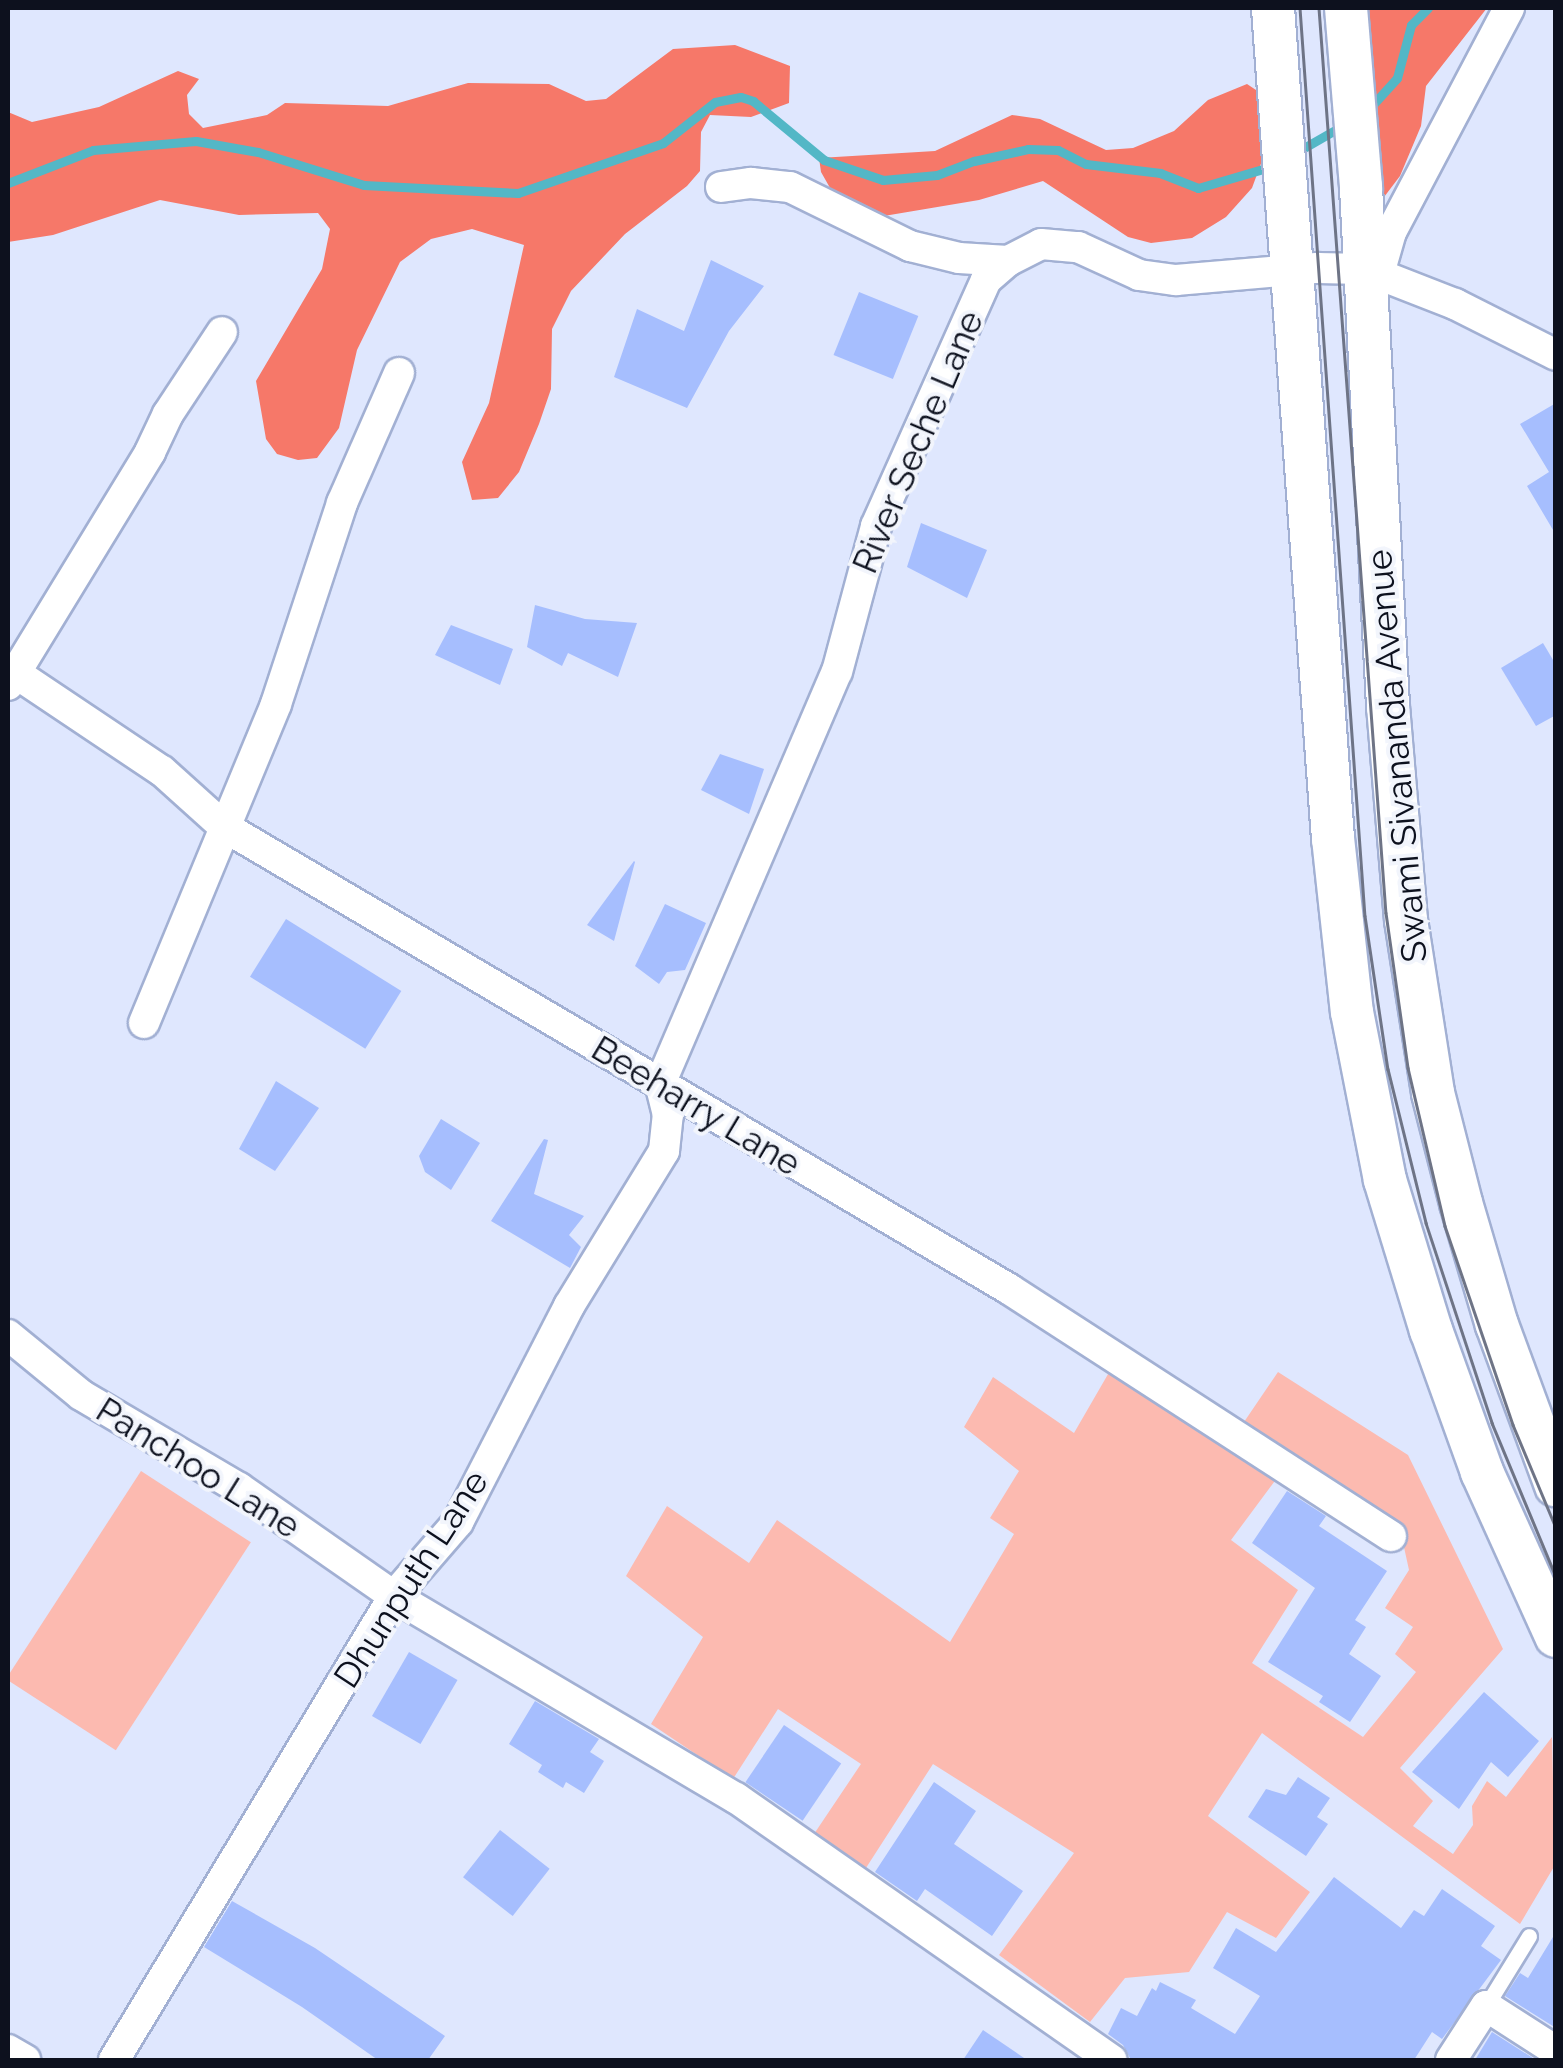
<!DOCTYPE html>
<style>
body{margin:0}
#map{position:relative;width:1563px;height:2068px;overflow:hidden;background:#dfe7fe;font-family:Raleway,sans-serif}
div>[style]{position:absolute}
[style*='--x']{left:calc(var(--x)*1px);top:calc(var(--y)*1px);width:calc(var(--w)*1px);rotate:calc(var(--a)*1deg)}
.green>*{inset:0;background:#fcbab0;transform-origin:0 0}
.forest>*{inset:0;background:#f67869}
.stream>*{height:9px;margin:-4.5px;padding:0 4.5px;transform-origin:4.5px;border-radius:4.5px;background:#53b7c6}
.building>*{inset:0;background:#a6befe;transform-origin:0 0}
.roads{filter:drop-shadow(2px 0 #a2b0d3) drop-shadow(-2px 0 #a2b0d3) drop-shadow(0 2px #a2b0d3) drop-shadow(0 -2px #a2b0d3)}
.lane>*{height:15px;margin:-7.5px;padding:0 7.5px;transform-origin:7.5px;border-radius:7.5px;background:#fff}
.street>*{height:30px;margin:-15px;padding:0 15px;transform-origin:15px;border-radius:15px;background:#fff}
.secondary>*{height:42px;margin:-21px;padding:0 21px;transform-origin:21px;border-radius:21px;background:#fff}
.tram>*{height:2.5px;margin:-1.25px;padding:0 1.25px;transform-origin:1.25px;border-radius:1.25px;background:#6e7486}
span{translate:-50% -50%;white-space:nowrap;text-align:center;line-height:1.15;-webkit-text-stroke:8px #f2f5fc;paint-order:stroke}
.street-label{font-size:35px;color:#0d111e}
.frame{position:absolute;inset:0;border:10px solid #0d111e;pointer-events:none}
</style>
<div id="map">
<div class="green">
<div style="clip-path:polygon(1111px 1369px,1277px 1478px,1231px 1540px,1298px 1590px,1252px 1663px,1363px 1737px,1416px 1672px,1395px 1654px,1413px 1627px,1385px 1608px,1409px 1570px,1400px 1529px,1244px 1422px,1278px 1372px,1408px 1455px,1503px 1649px,1400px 1768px,1433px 1801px,1413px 1826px,1453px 1854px,1473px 1825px,1472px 1806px,1487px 1781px,1506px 1797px,1552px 1737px,1555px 1865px,1520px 1924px,1262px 1733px,1208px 1816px,1310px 1892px,1276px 1938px,1227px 1912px,1189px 1972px,1125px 1978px,1090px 2022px,999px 1955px,1074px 1853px,933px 1764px,864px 1871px,814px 1834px,861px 1764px,778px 1709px,733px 1779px,651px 1724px,703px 1637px,626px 1576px,667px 1506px,749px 1563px,777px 1520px,950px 1642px,1014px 1534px,990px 1518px,1019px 1471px,964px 1427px,993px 1377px,1074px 1433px)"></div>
<div style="left:141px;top:1471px;width:131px;height:248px;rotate:33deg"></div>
</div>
<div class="forest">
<div style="clip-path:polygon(1362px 8px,1487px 8px,1426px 86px,1421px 126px,1400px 176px,1378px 205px)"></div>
<div style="clip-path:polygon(735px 45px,790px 66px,789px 103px,751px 117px,710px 115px,701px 132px,700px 171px,687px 186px,625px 234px,571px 291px,552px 329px,551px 389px,539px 424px,519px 472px,498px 498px,472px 500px,462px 462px,489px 403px,524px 245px,472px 229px,431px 239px,400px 262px,357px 350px,339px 428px,317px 458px,298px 460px,277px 454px,266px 439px,256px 381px,322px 269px,330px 229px,318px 213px,239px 215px,160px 200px,53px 235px,8px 242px,8px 112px,32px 122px,99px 107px,178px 71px,199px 79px,187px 95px,189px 114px,203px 128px,267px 115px,285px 103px,388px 106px,468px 83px,549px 84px,586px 101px,606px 99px,673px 49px)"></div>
<div style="clip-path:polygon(1247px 84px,1259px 92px,1266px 150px,1252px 188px,1226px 217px,1192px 238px,1151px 243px,1128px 237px,1043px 181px,979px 200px,866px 219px,842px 209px,821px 172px,819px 158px,935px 151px,1012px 115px,1040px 119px,1106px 150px,1133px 148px,1174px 131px,1208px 100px)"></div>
</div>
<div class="stream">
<div style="--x:1368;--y:110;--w:43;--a:-47.8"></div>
<div style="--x:1397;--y:78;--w:55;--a:-75.2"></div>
<div style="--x:1411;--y:25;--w:24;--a:-45"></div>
<div style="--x:1295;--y:153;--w:54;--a:-29.9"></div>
<div style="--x:8;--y:183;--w:91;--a:-21.2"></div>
<div style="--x:93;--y:150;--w:103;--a:-5"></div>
<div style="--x:196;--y:141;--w:63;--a:10.1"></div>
<div style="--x:258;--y:152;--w:111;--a:17.3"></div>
<div style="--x:364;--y:185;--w:154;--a:3"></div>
<div style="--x:518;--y:193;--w:153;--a:-19"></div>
<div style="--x:663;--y:143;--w:66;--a:-38.3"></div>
<div style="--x:715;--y:102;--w:26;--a:-11"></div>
<div style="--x:741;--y:97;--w:13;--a:18"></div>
<div style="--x:753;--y:101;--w:92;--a:39.7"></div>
<div style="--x:824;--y:160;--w:62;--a:18.7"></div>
<div style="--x:883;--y:180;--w:54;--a:-5.3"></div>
<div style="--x:937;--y:175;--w:40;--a:-21"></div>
<div style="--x:974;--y:161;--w:55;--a:-12.5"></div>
<div style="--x:1028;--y:149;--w:30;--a:2"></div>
<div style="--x:1058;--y:150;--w:31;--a:27"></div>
<div style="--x:1086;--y:164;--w:75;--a:6.9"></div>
<div style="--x:1160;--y:173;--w:41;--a:21.5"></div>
<div style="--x:1198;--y:188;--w:78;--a:-16.3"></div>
</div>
<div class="building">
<div style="clip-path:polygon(711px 260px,764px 286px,729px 331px,687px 408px,614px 377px,637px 309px,684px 331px)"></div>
<div style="left:859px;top:292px;width:64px;height:68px;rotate:22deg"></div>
<div style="clip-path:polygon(1556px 403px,1556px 535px,1527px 486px,1549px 472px,1520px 424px)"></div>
<div style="clip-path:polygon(921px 523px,987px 550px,967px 598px,907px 567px)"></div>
<div style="clip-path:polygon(535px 605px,585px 619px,637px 623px,618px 677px,568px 653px,562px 666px,527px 647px)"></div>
<div style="clip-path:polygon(451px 625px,513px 649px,500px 685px,435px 655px)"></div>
<div style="clip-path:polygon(1543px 643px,1556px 665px,1556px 715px,1536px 726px,1501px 668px)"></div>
<div style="clip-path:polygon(720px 754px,764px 769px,749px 814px,701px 790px)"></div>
<div style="clip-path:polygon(634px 861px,635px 862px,614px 941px,587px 925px)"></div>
<div style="clip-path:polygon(665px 904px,706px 923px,685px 970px,667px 972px,659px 984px,635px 966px)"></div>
<div style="left:286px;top:919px;width:136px;height:68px;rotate:32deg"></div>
<div style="clip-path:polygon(276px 1081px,319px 1108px,275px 1171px,239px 1149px)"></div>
<div style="clip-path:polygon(441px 1119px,480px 1143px,451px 1190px,425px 1172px,419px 1156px)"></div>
<div style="clip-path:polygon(544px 1139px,548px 1140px,534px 1194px,584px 1216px,569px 1235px,581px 1247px,570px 1268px,491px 1221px)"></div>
<div style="clip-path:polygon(1287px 1491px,1326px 1516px,1319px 1526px,1387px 1571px,1355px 1620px,1366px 1627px,1349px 1654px,1381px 1676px,1350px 1722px,1319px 1702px,1323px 1696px,1268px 1662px,1315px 1588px,1252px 1543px)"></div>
<div style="left:409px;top:1652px;width:56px;height:74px;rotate:30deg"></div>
<div style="clip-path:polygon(1484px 1692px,1539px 1741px,1508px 1777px,1491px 1762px,1459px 1809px,1412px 1772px)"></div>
<div style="clip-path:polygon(535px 1701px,599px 1739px,590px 1752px,604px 1761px,584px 1793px,566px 1782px,563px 1788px,538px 1772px,542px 1765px,509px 1744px)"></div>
<div style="left:784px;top:1725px;width:69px;height:69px;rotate:34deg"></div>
<div style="clip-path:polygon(1298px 1777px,1330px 1798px,1317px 1817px,1328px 1824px,1306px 1856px,1248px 1817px,1266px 1789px,1286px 1795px)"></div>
<div style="clip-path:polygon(934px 1782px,976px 1811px,954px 1844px,1023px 1891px,992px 1936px,925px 1889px,917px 1901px,875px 1872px)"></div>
<div style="left:500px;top:1830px;width:63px;height:60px;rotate:38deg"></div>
<div style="clip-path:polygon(1334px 1877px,1401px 1928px,1414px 1910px,1424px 1916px,1442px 1889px,1495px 1926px,1481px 1946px,1501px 1960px,1442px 2039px,1432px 2032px,1414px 2060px,1131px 2060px,1123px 2045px,1108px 2034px,1121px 2008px,1137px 2016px,1152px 1988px,1156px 1991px,1160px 1982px,1196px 2000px,1191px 2008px,1235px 2034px,1260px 1996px,1213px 1968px,1236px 1928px,1276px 1952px)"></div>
<div style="clip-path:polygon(232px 1901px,315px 1948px,445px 2036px,428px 2060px,378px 2060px,302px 2007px,204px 1947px)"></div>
<div style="clip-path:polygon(1556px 1932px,1556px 2028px,1505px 1996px,1520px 1973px,1528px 1978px)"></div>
<div style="clip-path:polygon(983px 2030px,1027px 2060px,963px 2060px)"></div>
<div style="clip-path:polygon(1492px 2032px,1536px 2060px,1475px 2060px)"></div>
</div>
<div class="roads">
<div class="lane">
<div style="--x:1486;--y:2006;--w:82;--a:-58.4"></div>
</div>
<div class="street">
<div style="--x:721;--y:187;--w:30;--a:-8"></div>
<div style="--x:751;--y:183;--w:39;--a:6"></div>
<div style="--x:790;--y:187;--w:134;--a:26.2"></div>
<div style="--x:910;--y:246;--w:50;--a:13.8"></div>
<div style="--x:959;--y:258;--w:49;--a:3.5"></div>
<div style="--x:1379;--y:274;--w:44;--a:-74.1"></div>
<div style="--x:1391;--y:232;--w:253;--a:-62.2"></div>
<div style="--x:8;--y:668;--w:185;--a:33.8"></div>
<div style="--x:162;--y:771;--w:82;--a:42"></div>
<div style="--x:223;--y:826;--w:912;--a:30.5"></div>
<div style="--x:1009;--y:1289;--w:455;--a:32.9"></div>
<div style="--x:8;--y:685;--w:273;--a:-58.6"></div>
<div style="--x:150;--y:452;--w:42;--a:-64.7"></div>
<div style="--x:168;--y:414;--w:98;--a:-56.6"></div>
<div style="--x:144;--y:1023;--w:345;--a:-67.5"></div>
<div style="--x:276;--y:704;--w:212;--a:-71.8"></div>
<div style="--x:342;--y:503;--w:142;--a:-66.3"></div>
<div style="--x:8;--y:1335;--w:94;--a:39.4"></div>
<div style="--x:81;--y:1395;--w:183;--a:30.5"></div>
<div style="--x:239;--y:1488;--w:189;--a:34.9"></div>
<div style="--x:394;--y:1596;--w:397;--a:30.6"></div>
<div style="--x:736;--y:1798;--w:458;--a:34.9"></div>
<div style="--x:8;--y:2050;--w:20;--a:30"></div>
<div style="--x:114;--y:2060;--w:542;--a:-58.89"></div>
<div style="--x:394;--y:1596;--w:98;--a:-49.1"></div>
<div style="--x:458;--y:1522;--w:243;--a:-62.8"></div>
<div style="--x:569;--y:1306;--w:182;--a:-58.5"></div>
<div style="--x:664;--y:1151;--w:36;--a:-84"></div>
<div style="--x:668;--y:1115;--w:32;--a:-104"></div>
<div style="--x:660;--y:1084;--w:448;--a:-66.8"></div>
<div style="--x:837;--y:672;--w:151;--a:-75"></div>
<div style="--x:876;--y:526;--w:269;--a:-65.9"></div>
<div style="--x:986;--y:280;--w:29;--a:-41"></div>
<div style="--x:1008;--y:261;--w:37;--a:-27"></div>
<div style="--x:1041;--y:244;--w:37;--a:5"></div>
<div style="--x:1078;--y:247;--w:67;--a:24.7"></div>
<div style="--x:1139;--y:275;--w:37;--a:8"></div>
<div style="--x:1176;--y:280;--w:142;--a:-4.9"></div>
<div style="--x:1317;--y:268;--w:48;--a:1.2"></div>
<div style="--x:1365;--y:269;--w:97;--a:21.3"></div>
<div style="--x:1455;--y:304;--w:113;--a:26.8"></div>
<div style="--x:1451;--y:2060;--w:64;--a:-57.1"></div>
<div style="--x:1486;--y:2006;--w:83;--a:32.7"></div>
</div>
<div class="secondary">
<div style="--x:1273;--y:8;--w:832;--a:85.87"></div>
<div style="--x:1333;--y:838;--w:175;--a:83.8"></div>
<div style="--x:1352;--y:1012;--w:171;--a:78.9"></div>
<div style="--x:1385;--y:1180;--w:157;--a:73"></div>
<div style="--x:1431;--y:1330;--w:151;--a:70.2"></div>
<div style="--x:1482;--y:1472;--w:180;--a:65.7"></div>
<div style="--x:1346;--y:8;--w:180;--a:85.2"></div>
<div style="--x:1361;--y:187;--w:520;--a:87.02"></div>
<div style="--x:1388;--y:706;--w:215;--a:85.2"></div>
<div style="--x:1406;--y:920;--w:175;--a:81.1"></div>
<div style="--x:1433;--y:1093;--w:114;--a:75.7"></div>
<div style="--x:1461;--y:1203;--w:127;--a:73.6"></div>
<div style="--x:1497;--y:1325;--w:171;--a:69.8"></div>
</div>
</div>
<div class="tram">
<div style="--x:1300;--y:8;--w:910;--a:85.91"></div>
<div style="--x:1365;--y:916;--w:155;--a:81.5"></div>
<div style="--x:1388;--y:1069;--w:159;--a:76.1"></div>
<div style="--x:1426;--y:1223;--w:211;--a:71.7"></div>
<div style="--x:1492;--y:1423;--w:167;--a:67.4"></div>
<div style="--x:1319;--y:8;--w:907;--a:85.77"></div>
<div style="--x:1386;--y:913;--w:157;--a:81.9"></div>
<div style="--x:1408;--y:1068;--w:162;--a:76.8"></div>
<div style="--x:1445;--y:1226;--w:210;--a:71.1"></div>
<div style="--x:1513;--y:1425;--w:112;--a:67.3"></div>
</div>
<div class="street-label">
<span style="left:918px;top:442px;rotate:-67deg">River Seche Lane</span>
<span style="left:1397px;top:756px;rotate:-95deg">Swami Sivananda Avenue</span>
<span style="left:696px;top:1106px;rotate:31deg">Beeharry Lane</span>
<span style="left:198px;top:1468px;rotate:32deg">Panchoo Lane</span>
<span style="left:411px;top:1579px;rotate:-57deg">Dhunputh Lane</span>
</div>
<div class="frame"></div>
</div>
